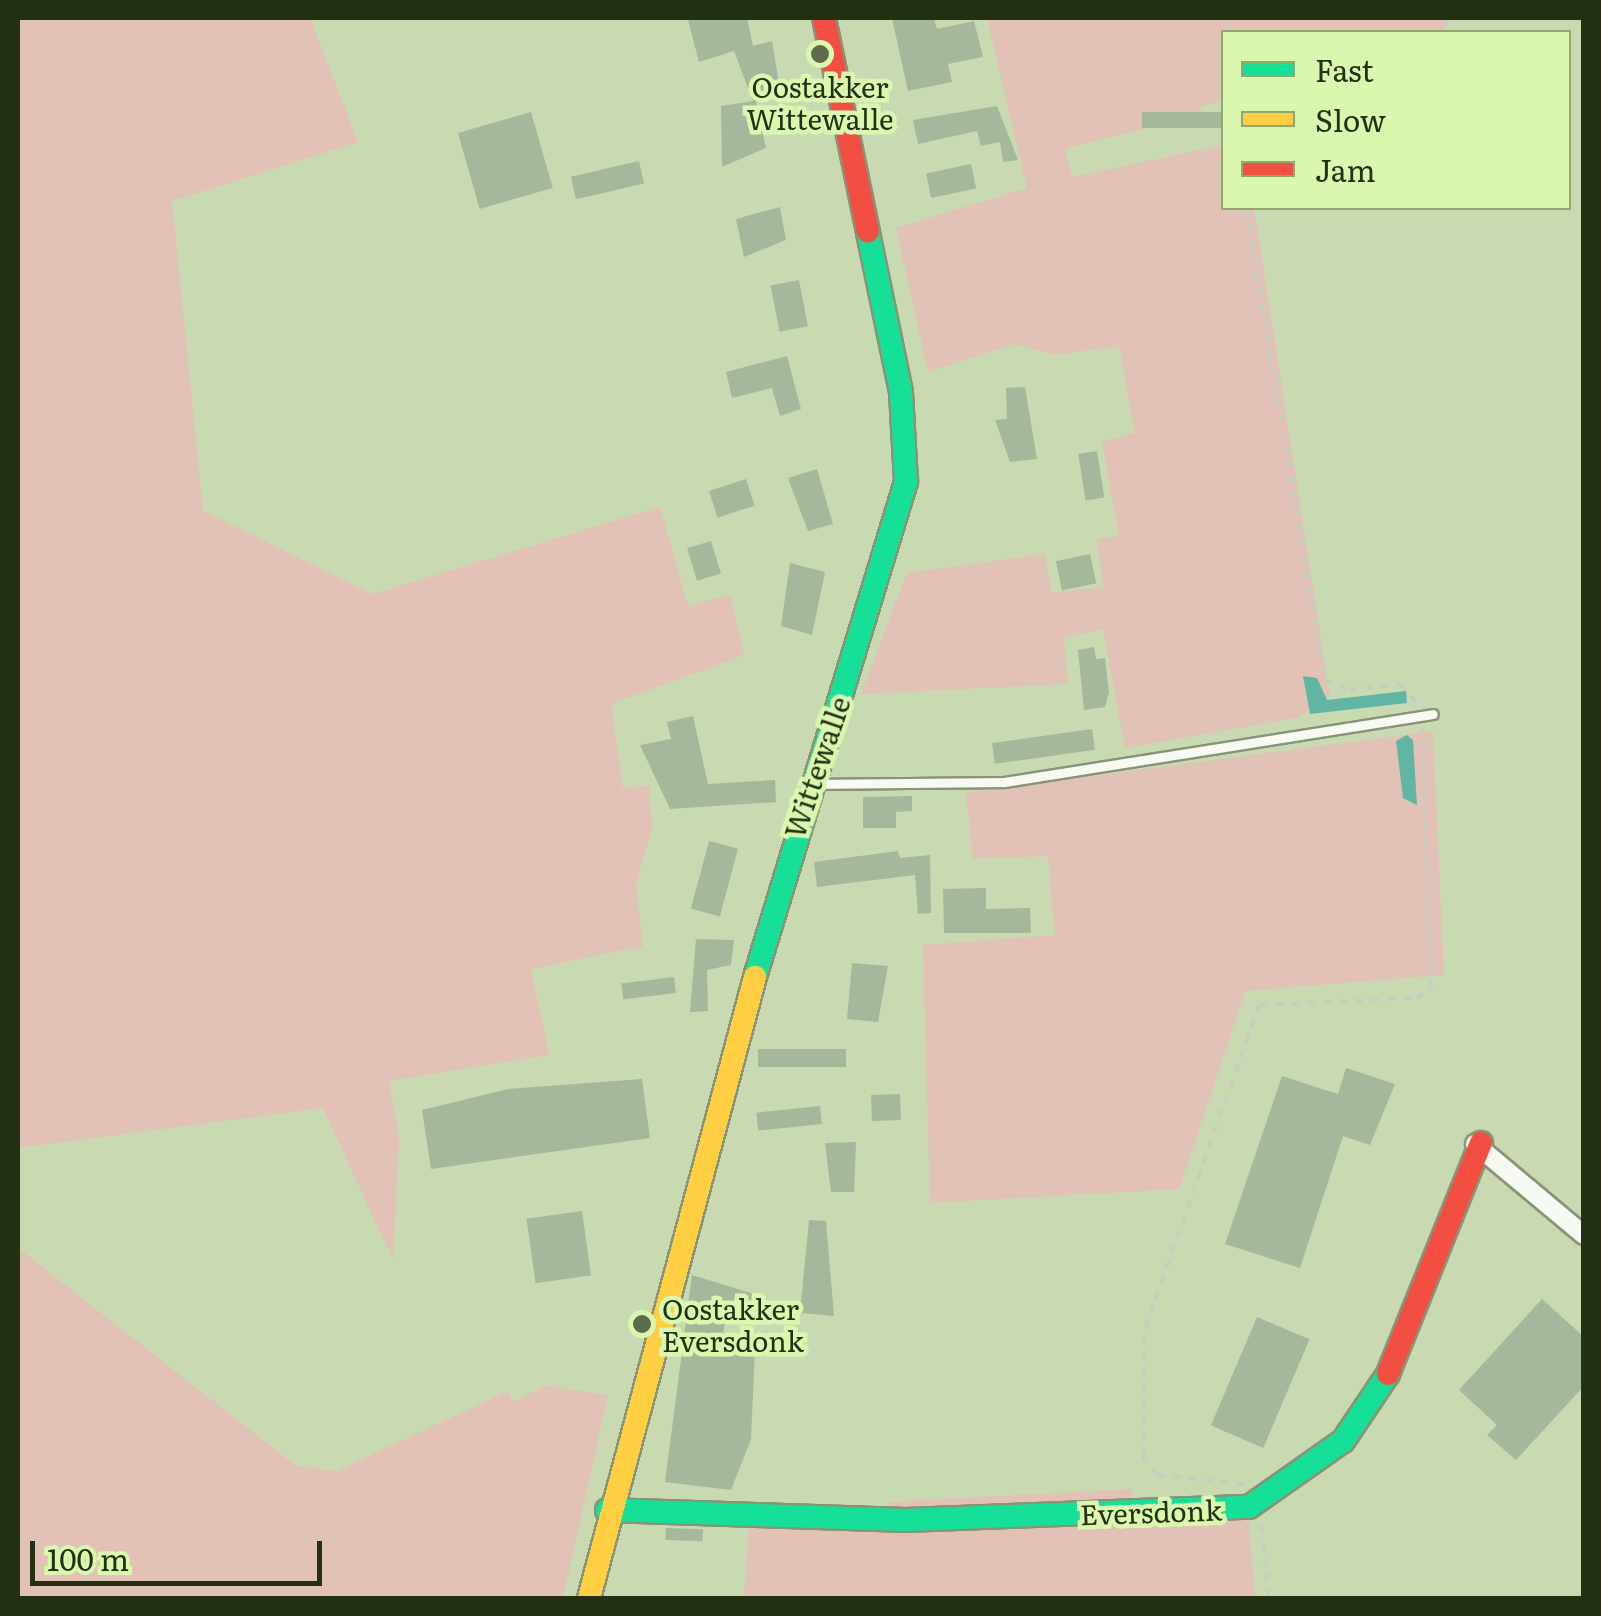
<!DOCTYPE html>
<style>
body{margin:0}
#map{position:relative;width:1601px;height:1616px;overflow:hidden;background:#c9d9b2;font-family:Literata,serif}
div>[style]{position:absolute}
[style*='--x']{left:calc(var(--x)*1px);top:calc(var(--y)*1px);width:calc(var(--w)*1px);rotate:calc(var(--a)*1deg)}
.green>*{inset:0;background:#e2c1b7;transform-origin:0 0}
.water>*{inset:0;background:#61b6a3}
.building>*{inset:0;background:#a5b89c;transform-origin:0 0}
.path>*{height:4px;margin-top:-2px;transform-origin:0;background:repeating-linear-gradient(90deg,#c8cdc1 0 8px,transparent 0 16px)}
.roads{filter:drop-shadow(2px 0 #889475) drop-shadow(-2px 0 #889475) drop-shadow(0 2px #889475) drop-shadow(0 -2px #889475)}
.lane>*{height:9px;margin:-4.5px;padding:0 4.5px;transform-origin:4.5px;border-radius:4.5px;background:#f7f9f3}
.street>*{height:18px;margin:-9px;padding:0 9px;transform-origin:9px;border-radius:9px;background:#f7f9f3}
.fast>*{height:22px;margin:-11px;padding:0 11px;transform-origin:11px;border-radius:11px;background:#16e098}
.slow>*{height:22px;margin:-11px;padding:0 11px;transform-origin:11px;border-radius:11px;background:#ffcf43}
.jam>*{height:22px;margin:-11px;padding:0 11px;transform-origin:11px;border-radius:11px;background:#f24e42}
.dots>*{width:28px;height:28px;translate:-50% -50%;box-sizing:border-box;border:5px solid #d9f7ae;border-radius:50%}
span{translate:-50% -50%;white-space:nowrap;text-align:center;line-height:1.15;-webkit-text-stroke:9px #d9f7ae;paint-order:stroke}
.poi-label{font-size:28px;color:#243012}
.left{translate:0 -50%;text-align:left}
.street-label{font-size:28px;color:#243012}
.frame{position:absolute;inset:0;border:20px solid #243012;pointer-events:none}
.legend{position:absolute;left:1221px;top:30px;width:350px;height:180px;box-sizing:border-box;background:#d9f7ae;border:2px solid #91a770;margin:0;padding:12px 18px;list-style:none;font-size:30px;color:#243012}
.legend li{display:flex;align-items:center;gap:20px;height:50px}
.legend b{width:50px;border:2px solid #91a770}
.scale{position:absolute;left:30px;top:1541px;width:292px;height:45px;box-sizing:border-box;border:5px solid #243012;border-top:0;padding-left:12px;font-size:30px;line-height:35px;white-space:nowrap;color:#243012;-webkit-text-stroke:8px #d9f7ae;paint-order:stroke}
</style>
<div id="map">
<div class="green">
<div style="clip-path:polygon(18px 18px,310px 18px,358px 142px,172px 201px,203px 511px,373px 594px,660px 507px,688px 606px,730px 595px,744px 655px,611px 704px,623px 789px,649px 785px,652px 829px,636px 883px,643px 946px,531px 969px,549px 1055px,389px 1081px,399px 1137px,393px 1260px,323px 1108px,18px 1148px)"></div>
<div style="clip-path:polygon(987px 18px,1442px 18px,1446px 32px,1224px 32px,1223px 101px,1200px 106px,1202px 115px,1065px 148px,1072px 177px,1223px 145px,1224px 208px,1254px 208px,1330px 697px,1296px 718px,1125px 748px,1103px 629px,1064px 638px,1068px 684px,861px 694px,907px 573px,1045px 554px,1052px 593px,1103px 587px,1097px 539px,1119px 536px,1102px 441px,1135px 433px,1119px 346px,1057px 355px,1015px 344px,928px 372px,896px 228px,1027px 188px)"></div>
<div style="clip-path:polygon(1433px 731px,1444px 975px,1245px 991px,1179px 1189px,930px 1203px,923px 945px,1055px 935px,1048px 856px,973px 859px,966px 793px)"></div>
<div style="clip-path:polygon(18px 1248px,296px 1466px,337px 1471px,508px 1391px,513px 1402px,546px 1386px,608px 1395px,563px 1598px,18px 1598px)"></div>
<div style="left:1132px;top:1489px;width:18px;height:243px;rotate:87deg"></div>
<div style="clip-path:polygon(1248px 1516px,1255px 1598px,744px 1598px,749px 1528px)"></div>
</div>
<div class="water">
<div style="clip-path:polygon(1303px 676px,1317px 678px,1327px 700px,1406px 691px,1407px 703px,1310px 714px)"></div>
<div style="clip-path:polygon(1407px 735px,1413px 740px,1417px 805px,1403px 798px,1396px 741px)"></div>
</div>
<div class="building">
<div style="clip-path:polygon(747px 18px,753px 46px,772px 41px,781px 96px,756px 102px,766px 148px,722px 167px,721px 106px,753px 101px,734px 51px,699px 62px,688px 20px)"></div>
<div style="clip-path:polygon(892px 18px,934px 18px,937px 29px,974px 21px,983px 57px,948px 64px,952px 82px,908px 91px)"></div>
<div style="clip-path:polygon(997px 106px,1018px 160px,1003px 162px,1000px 142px,981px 146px,977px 131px,918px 144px,913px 120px)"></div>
<div style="left:531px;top:112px;width:79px;height:76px;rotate:74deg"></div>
<div style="left:1224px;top:112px;width:16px;height:82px;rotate:90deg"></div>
<div style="left:639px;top:161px;width:23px;height:70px;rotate:77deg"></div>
<div style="left:971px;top:164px;width:25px;height:46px;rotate:78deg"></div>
<div style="clip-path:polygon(780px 207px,786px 240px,744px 257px,736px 219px)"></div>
<div style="left:799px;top:280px;width:47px;height:29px;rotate:79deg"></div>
<div style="clip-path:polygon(787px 356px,801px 409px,780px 416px,772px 388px,732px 398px,726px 372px)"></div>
<div style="clip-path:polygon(1025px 387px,1037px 459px,1010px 462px,995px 420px,1007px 419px,1006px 388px)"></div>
<div style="left:1097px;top:451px;width:47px;height:19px;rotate:81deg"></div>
<div style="clip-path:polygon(817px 469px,833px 524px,808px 531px,788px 478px)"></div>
<div style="left:746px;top:479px;width:28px;height:39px;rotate:72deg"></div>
<div style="left:711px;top:541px;width:34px;height:25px;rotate:73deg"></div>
<div style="left:1090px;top:554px;width:30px;height:35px;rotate:78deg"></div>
<div style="clip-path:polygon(790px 563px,825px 572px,812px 635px,781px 626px)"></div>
<div style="clip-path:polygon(1094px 647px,1096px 659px,1105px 658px,1109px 692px,1105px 707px,1084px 710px,1078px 650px)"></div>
<div style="clip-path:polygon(693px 716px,708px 784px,775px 780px,776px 802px,670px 809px,640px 745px,671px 739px,667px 722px)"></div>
<div style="left:1092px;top:729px;width:21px;height:101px;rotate:82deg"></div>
<div style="clip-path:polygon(912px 796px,912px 811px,896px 812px,896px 828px,863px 828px,863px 797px)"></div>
<div style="left:709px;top:841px;width:30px;height:70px;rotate:15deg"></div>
<div style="clip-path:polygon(898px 851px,900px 858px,930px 855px,931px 913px,918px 914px,915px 875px,817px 887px,814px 862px)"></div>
<div style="clip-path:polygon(986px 888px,986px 909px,1030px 908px,1031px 933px,944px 933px,943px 889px)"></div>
<div style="clip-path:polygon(696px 939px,734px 940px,731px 965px,707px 970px,708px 1011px,690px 1012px)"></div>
<div style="clip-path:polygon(852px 963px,888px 966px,878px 1022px,847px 1019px)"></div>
<div style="left:674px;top:977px;width:16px;height:53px;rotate:83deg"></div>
<div style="left:758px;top:1049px;width:88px;height:18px"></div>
<div style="clip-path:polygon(1346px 1068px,1395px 1084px,1370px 1145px,1343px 1136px,1300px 1268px,1225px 1244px,1282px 1076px,1338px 1094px)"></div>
<div style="clip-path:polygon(642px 1079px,650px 1138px,431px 1169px,422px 1110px,508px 1089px)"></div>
<div style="left:900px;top:1094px;width:26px;height:29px;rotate:88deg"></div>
<div style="left:820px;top:1106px;width:18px;height:64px;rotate:84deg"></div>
<div style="clip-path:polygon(856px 1142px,854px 1192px,831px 1192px,825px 1143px)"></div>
<div style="left:582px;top:1211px;width:65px;height:56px;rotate:82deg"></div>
<div style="clip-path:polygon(809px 1220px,826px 1221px,834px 1316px,800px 1313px)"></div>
<div style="clip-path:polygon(692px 1275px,754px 1294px,748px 1314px,727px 1307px,721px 1347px,755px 1350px,751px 1439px,731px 1490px,665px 1482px)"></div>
<div style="clip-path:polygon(1542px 1299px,1584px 1337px,1584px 1386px,1516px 1460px,1487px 1435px,1497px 1425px,1459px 1390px)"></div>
<div style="left:1257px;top:1317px;width:57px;height:118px;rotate:23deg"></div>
<div style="left:666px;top:1528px;width:37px;height:12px;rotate:2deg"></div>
</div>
<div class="path">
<div style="--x:1444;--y:18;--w:15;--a:74"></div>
<div style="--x:1246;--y:208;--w:479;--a:80.5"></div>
<div style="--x:1325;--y:680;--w:26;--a:23"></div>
<div style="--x:1349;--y:690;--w:51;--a:-6.7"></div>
<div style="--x:1400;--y:684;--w:27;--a:48"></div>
<div style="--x:1245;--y:1484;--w:87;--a:-174.1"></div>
<div style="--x:1158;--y:1475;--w:23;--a:-131"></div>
<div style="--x:1143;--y:1458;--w:129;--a:-89.1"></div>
<div style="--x:1145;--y:1329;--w:343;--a:-70.6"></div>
<div style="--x:1259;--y:1005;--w:157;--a:-2.6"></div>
<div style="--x:1416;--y:998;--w:17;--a:-31"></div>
<div style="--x:1431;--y:989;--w:261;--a:-92"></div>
<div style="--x:1262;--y:1526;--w:72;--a:85.2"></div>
</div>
<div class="roads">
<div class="lane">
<div style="--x:812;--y:784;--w:192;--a:-0.6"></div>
<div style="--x:1004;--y:782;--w:434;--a:-9"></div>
</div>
<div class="street">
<div style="--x:1475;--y:1144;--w:142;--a:39.9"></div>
</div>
<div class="fast">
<div style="--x:755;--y:977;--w:518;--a:-73.04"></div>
<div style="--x:906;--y:482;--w:90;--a:-93.2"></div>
<div style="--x:901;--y:392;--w:163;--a:-101.7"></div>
<div style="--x:607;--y:1510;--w:299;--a:1.9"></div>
<div style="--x:906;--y:1520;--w:343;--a:-2.2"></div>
<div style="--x:1249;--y:1507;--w:115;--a:-35.1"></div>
<div style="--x:1343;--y:1441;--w:81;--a:-56.1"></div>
</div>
<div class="slow">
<div style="--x:589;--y:1598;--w:643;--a:-75.03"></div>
</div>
<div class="jam">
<div style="--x:824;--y:18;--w:218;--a:78.4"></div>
<div style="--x:1388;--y:1374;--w:249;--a:-68.1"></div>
</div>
</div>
<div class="dots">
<div style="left:820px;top:54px;background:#5e6b4a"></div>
<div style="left:642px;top:1324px;background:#5e6b4a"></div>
</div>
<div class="poi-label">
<span style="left:820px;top:102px">Oostakker<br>Wittewalle</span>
<span class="left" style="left:662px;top:1324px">Oostakker<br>Eversdonk</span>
</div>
<div class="street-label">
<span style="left:816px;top:767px;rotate:-71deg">Wittewalle</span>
<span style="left:1151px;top:1511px;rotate:-2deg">Eversdonk</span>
</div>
<div class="frame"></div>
<ul class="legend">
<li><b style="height:12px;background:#16e098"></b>Fast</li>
<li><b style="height:12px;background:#ffcf43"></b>Slow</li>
<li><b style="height:12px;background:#f24e42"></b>Jam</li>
</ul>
<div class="scale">100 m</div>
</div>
